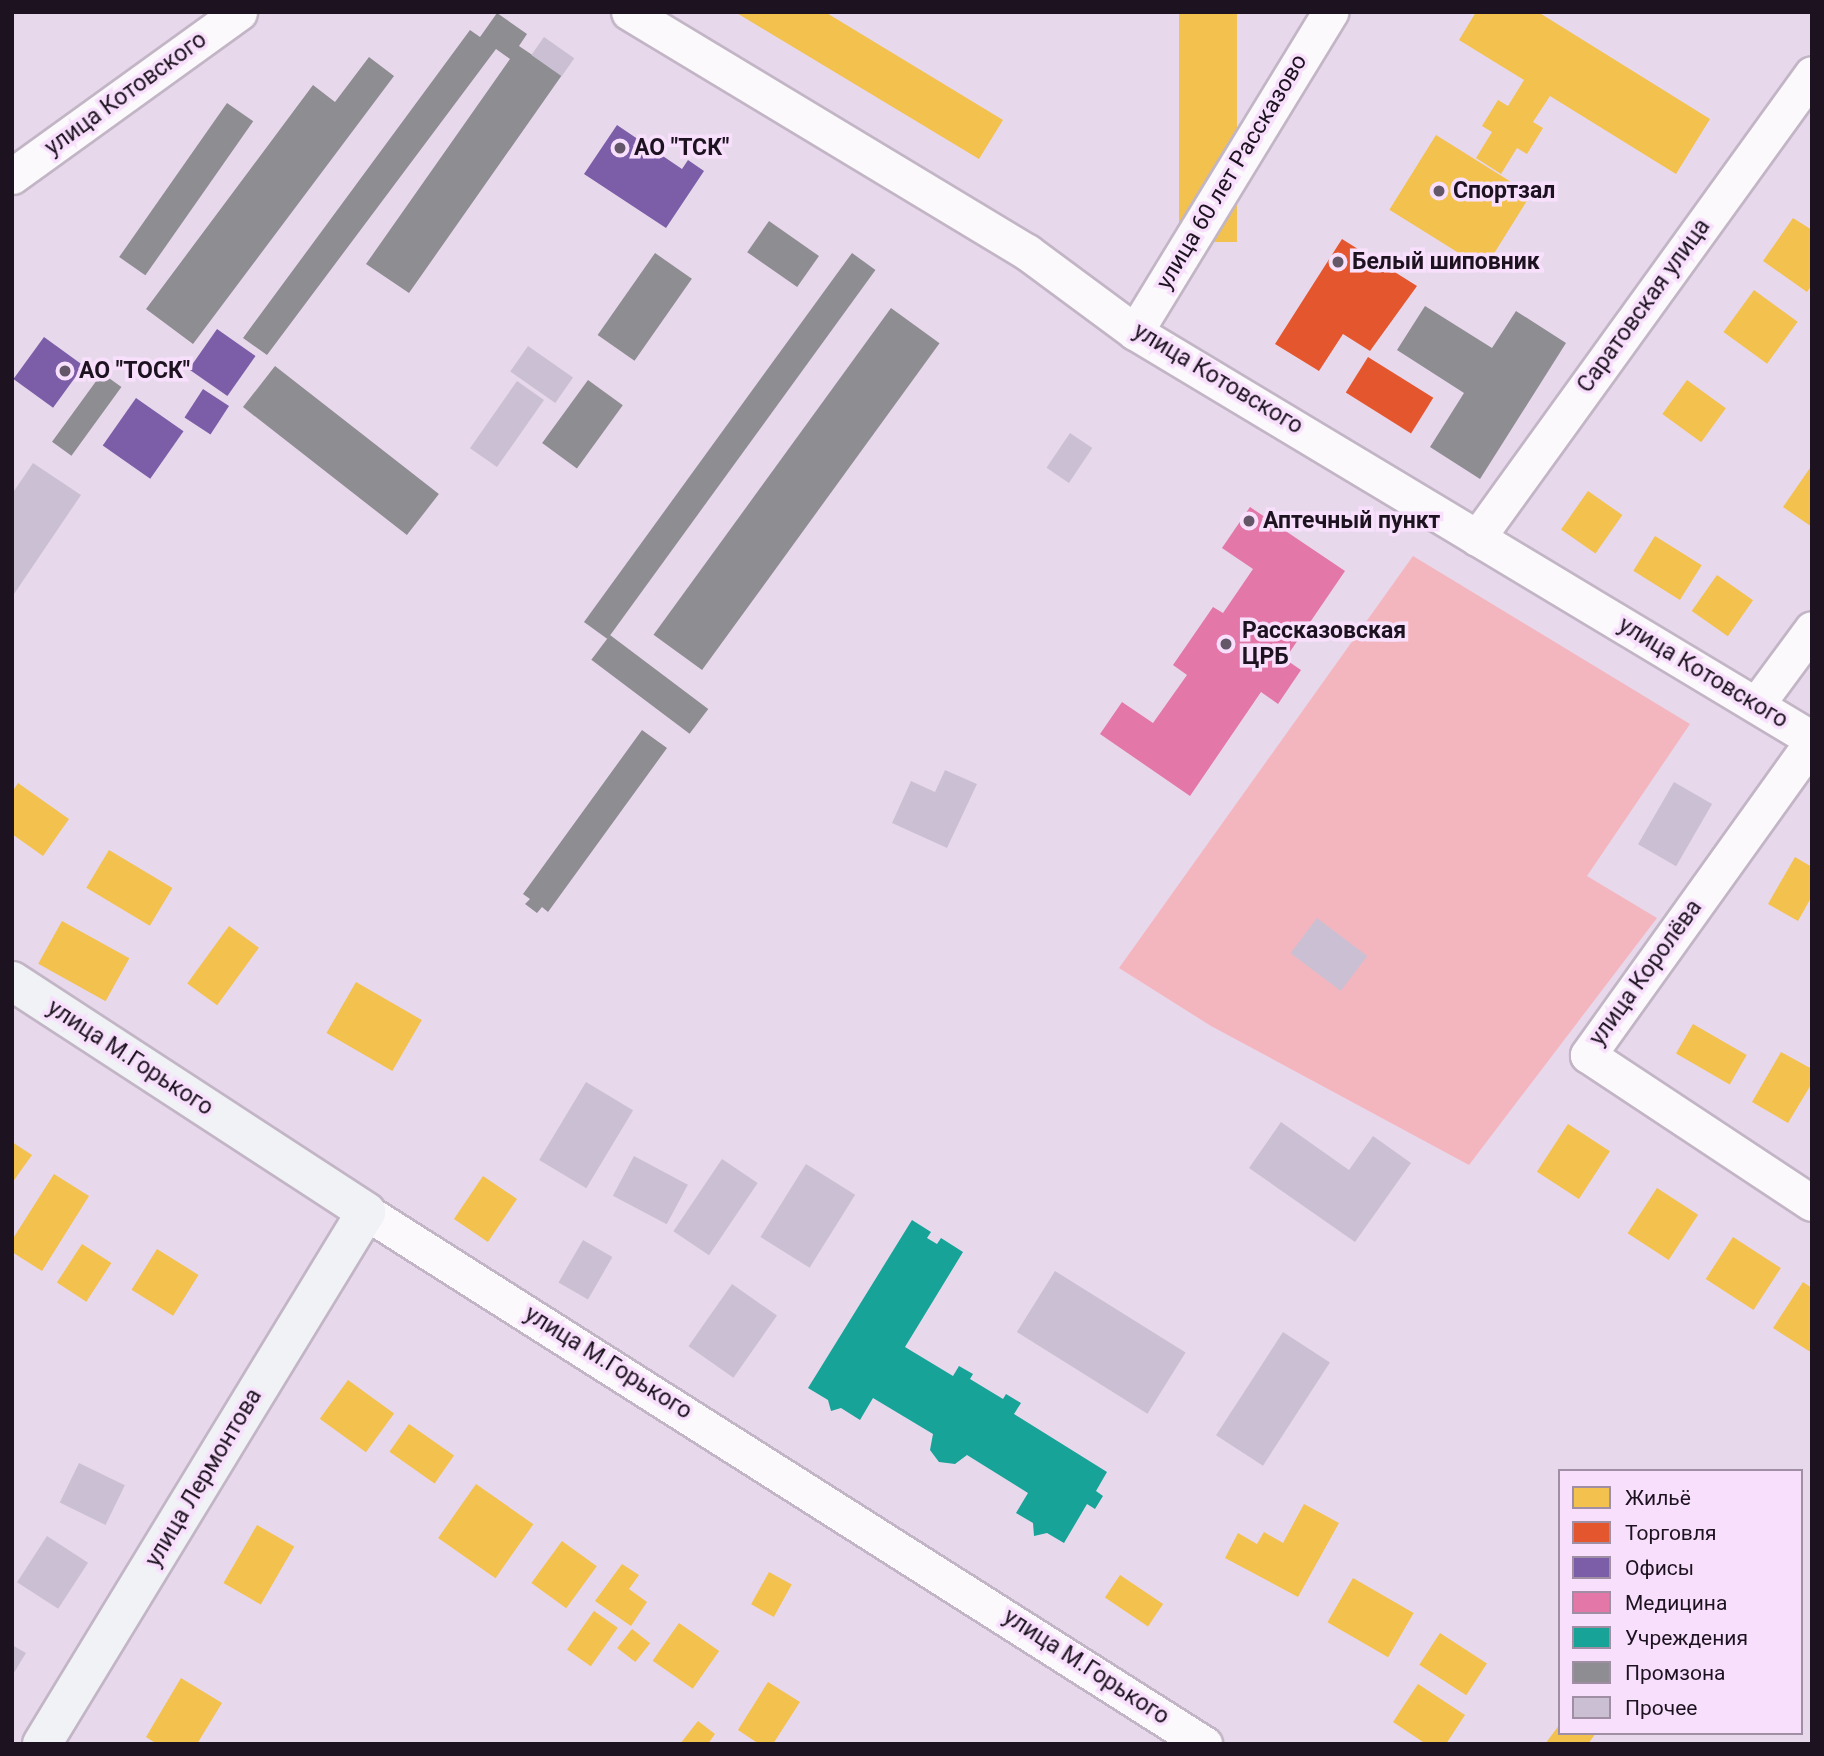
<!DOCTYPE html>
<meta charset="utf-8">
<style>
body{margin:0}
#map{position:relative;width:1824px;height:1756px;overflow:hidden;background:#e8d8ec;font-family:Roboto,sans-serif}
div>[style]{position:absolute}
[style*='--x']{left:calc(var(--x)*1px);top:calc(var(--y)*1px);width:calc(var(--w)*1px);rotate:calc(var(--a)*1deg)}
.green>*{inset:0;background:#f4b6be}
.homes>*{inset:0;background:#f2c14e;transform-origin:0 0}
.shops>*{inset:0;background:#e4572e;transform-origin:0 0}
.offices>*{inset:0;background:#7b5ea7;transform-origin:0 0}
.health>*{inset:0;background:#e377a8}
.public>*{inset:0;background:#17a398}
.industry>*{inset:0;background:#8d8d92;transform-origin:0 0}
.building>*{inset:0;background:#cbc0d3;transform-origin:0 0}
.roads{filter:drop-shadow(2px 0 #c2b5c5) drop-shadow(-2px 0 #c2b5c5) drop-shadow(0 2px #c2b5c5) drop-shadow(0 -2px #c2b5c5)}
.street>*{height:35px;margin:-17.5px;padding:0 17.5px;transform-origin:17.5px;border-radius:17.5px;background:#fcf9fc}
.secondary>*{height:38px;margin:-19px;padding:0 19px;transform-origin:19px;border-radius:19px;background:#f0f2f5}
.dots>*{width:19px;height:19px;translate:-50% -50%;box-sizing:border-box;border:4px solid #f8e0fd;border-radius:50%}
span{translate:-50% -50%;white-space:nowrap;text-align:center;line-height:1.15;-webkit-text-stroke:7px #f8e0fd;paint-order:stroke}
.street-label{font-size:23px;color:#1d121f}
.poi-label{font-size:23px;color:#1d121f;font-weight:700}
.left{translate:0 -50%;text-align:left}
.frame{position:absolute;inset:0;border:14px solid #1d121f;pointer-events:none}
.legend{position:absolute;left:1558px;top:1469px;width:245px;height:266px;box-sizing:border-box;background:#f8e0fd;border:2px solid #a08ea4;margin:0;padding:9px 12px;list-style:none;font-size:21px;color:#1d121f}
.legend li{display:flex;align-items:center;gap:14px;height:35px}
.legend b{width:35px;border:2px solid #a08ea4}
</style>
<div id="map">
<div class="green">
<div style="clip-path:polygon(1413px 556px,1690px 724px,1587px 876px,1657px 918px,1469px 1165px,1211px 1026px,1119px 968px)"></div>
</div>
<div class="homes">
<div style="clip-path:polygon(735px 12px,825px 12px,1003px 120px,979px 159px)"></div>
<div style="left:1179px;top:12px;width:58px;height:230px"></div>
<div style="clip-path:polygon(1476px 12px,1538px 12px,1710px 119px,1676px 174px,1550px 96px,1533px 122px,1543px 128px,1527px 154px,1517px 148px,1501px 174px,1476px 158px,1492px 132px,1482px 126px,1498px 100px,1508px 106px,1524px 80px,1459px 40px)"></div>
<div style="left:1436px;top:135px;width:112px;height:88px;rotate:32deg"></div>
<div style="clip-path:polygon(1793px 218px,1812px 230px,1812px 285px,1807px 292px,1763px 261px)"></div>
<div style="left:1754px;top:290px;width:54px;height:52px;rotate:36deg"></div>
<div style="left:1687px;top:380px;width:48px;height:42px;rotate:36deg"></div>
<div style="clip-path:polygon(1812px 465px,1812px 527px,1783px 507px)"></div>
<div style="left:1588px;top:491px;width:42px;height:47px;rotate:35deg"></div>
<div style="left:1655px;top:536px;width:55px;height:41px;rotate:32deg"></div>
<div style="left:1717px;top:575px;width:44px;height:44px;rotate:35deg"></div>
<div style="clip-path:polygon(18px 783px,69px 819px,43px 856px,12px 834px,12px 792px)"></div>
<div style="left:109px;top:850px;width:74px;height:44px;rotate:31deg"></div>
<div style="clip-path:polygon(1795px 857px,1812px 867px,1812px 896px,1798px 921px,1768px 904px)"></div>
<div style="left:62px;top:921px;width:77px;height:49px;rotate:29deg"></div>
<div style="left:229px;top:926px;width:37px;height:71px;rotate:36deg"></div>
<div style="left:356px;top:982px;width:76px;height:59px;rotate:30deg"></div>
<div style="left:1693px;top:1024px;width:62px;height:34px;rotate:30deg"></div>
<div style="clip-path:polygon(1781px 1052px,1812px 1069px,1812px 1083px,1788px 1123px,1752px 1102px)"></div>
<div style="left:1568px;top:1124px;width:50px;height:57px;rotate:33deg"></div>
<div style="clip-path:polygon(12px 1142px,32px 1155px,12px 1183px)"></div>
<div style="clip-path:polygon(54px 1174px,89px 1196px,42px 1271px,12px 1252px,12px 1240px)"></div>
<div style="left:483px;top:1176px;width:41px;height:52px;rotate:34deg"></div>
<div style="left:1657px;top:1188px;width:49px;height:54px;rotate:33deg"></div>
<div style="left:1733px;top:1237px;width:57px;height:50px;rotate:33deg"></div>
<div style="left:82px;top:1244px;width:35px;height:46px;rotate:33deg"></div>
<div style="left:157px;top:1249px;width:49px;height:48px;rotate:32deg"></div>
<div style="clip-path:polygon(1803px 1282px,1812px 1288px,1812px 1353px,1773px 1328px)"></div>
<div style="left:348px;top:1380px;width:57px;height:48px;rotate:36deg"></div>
<div style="left:409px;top:1424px;width:55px;height:34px;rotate:35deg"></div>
<div style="left:476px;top:1484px;width:70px;height:66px;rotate:35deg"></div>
<div style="clip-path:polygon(1304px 1504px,1339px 1523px,1298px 1597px,1225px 1558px,1238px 1533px,1257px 1544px,1264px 1532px,1283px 1543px)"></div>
<div style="left:257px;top:1525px;width:43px;height:67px;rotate:30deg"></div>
<div style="left:562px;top:1541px;width:43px;height:52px;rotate:36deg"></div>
<div style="clip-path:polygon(622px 1564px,639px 1575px,629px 1589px,647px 1602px,631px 1626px,595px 1601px)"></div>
<div style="left:769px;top:1572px;width:26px;height:37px;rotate:29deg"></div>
<div style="left:1120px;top:1575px;width:52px;height:27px;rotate:34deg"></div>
<div style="left:1353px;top:1578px;width:70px;height:51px;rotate:30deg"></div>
<div style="left:594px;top:1611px;width:29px;height:47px;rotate:35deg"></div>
<div style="left:679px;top:1623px;width:49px;height:46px;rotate:35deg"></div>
<div style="left:632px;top:1629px;width:23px;height:24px;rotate:38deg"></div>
<div style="left:1440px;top:1633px;width:56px;height:38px;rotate:33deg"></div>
<div style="clip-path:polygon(181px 1678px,222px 1703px,197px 1744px,157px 1744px,146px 1737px)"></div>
<div style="clip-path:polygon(768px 1682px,800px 1702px,773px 1744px,759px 1744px,738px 1730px)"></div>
<div style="clip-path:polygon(1418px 1684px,1465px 1715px,1446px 1744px,1426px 1744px,1393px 1722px)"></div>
<div style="clip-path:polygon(698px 1721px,715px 1734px,708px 1744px,680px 1744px)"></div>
<div style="clip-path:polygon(1560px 1724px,1560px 1733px,1596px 1733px,1588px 1744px,1545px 1744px)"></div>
</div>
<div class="shops">
<div style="clip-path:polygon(1342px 239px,1417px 286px,1370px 351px,1343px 334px,1319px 371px,1275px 344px)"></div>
<div style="left:1368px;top:357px;width:77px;height:42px;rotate:32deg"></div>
</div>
<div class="offices">
<div style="clip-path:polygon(617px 125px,682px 169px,688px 160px,704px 171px,666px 228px,584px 174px)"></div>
<div style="left:217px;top:329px;width:47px;height:49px;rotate:35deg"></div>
<div style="left:44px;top:337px;width:49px;height:52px;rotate:36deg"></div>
<div style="left:203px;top:389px;width:31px;height:34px;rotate:33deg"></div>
<div style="left:136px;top:398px;width:58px;height:58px;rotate:35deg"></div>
</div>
<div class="health">
<div style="clip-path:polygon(1250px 507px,1345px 571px,1285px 659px,1301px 670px,1278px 704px,1261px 692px,1190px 796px,1100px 734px,1122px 702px,1153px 723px,1187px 675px,1173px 665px,1213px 607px,1223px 613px,1253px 569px,1222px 548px)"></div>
</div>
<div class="public">
<div style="clip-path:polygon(912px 1220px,931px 1232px,927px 1238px,937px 1244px,941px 1238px,963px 1252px,905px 1347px,953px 1376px,959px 1366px,973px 1374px,970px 1379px,1003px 1399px,1006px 1394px,1021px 1403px,1014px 1414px,1107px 1472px,1096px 1491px,1103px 1496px,1095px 1509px,1087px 1504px,1064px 1543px,1047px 1533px,1034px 1536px,1033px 1523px,1016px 1513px,1028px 1493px,967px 1455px,955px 1464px,939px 1462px,930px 1450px,933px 1434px,873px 1398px,860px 1420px,841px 1408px,831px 1411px,828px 1400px,808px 1388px)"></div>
</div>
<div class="industry">
<div style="clip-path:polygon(497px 13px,527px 34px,519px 46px,562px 75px,409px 293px,366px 264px,510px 59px,496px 49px,267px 355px,243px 338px,470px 30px,480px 37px)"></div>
<div style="clip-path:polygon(369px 57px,394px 76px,193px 344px,146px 309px,313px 85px,335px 102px)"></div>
<div style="left:227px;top:103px;width:32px;height:188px;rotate:35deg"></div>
<div style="left:769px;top:221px;width:61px;height:38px;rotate:35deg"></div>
<div style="left:655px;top:253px;width:45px;height:100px;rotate:35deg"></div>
<div style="left:852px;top:253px;width:29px;height:456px;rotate:36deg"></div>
<div style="clip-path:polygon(1425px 306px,1492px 348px,1516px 311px,1566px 343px,1480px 479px,1430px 447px,1464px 393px,1397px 350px)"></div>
<div style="left:891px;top:308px;width:60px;height:404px;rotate:36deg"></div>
<div style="left:275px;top:366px;width:208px;height:52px;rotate:38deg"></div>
<div style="left:102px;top:373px;width:24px;height:85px;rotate:36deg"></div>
<div style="left:588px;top:380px;width:43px;height:78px;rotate:36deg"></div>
<div style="left:610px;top:635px;width:123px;height:31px;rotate:37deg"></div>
<div style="clip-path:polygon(642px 730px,667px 748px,548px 912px,542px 907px,537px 913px,525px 904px,530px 899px,523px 894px)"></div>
</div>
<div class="building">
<div style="left:544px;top:37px;width:37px;height:22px;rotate:35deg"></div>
<div style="left:528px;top:346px;width:55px;height:31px;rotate:35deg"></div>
<div style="left:517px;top:381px;width:33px;height:82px;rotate:35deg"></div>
<div style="left:1070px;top:433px;width:27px;height:42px;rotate:34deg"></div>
<div style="clip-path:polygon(33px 463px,81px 495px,12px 597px,12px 494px)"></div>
<div style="clip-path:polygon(945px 770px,977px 784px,947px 848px,892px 823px,911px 781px,935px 792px)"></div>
<div style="left:1674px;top:782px;width:44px;height:72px;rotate:30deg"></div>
<div style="left:1317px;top:918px;width:63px;height:44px;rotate:37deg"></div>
<div style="left:586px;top:1082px;width:55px;height:91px;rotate:31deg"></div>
<div style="clip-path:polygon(1281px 1122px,1349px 1170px,1373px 1136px,1411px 1163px,1355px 1242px,1249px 1168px)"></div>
<div style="left:634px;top:1156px;width:61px;height:45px;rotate:28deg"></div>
<div style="left:722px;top:1159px;width:43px;height:87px;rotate:34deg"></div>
<div style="left:806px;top:1164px;width:58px;height:86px;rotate:32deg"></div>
<div style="left:583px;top:1240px;width:34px;height:49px;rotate:30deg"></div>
<div style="left:1055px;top:1271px;width:154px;height:72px;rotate:32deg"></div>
<div style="left:732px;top:1284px;width:55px;height:76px;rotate:35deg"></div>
<div style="left:1283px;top:1332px;width:56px;height:123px;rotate:33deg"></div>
<div style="left:79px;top:1463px;width:51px;height:44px;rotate:26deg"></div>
<div style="left:47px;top:1536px;width:49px;height:55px;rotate:33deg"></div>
<div style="clip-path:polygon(12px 1645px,26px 1653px,12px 1676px)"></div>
</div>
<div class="roads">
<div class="street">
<div style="--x:629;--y:12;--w:465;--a:31.1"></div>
<div style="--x:1027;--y:252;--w:134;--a:36.5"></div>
<div style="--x:1135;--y:332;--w:790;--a:31.01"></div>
<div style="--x:12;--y:176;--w:280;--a:-35.8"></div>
<div style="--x:1135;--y:332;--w:375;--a:-58.6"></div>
<div style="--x:1477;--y:538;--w:572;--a:-54.17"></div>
<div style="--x:1756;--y:705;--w:94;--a:-53.6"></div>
<div style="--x:1812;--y:742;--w:385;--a:125.6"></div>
<div style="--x:1588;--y:1055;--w:268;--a:33.5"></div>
<div style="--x:366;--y:1212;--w:993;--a:32.41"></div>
</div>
<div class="secondary">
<div style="--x:12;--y:981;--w:423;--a:33.1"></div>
<div style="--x:366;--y:1212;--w:623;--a:121.34"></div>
</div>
</div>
<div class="dots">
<div style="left:620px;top:148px;background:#645767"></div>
<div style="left:1439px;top:191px;background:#645767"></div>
<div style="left:1338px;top:262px;background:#645767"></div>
<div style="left:65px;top:371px;background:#645767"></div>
<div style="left:1249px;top:521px;background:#645767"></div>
<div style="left:1226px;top:644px;background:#645767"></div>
</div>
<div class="street-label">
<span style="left:126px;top:94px;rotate:-36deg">улица Котовского</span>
<span style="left:1232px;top:172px;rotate:-59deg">улица 60 лет Рассказово</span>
<span style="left:1644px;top:306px;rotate:-54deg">Саратовская улица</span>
<span style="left:1218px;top:379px;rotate:31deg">улица Котовского</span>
<span style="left:1703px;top:673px;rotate:31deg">улица Котовского</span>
<span style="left:1646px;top:973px;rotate:-54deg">улица Королёва</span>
<span style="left:130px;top:1058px;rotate:33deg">улица М.Горького</span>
<span style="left:608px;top:1363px;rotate:32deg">улица М.Горького</span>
<span style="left:204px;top:1478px;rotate:-59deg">улица Лермонтова</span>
<span style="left:1086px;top:1667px;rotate:33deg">улица М.Горького</span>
</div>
<div class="poi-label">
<span class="left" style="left:634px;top:148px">АО "ТСК"</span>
<span class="left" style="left:1453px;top:191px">Спортзал</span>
<span class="left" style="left:1352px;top:262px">Белый шиповник</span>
<span class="left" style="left:79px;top:371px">АО "ТОСК"</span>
<span class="left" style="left:1263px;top:521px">Аптечный пункт</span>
<span class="left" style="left:1242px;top:644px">Рассказовская<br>ЦРБ</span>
</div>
<div class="frame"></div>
<ul class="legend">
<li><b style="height:19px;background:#f2c14e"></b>Жильё</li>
<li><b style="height:19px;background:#e4572e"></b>Торговля</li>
<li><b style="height:19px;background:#7b5ea7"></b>Офисы</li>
<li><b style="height:19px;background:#e377a8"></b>Медицина</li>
<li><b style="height:19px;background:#17a398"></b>Учреждения</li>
<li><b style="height:19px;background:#8d8d92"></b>Промзона</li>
<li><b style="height:19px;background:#cbc0d3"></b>Прочее</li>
</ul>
</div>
